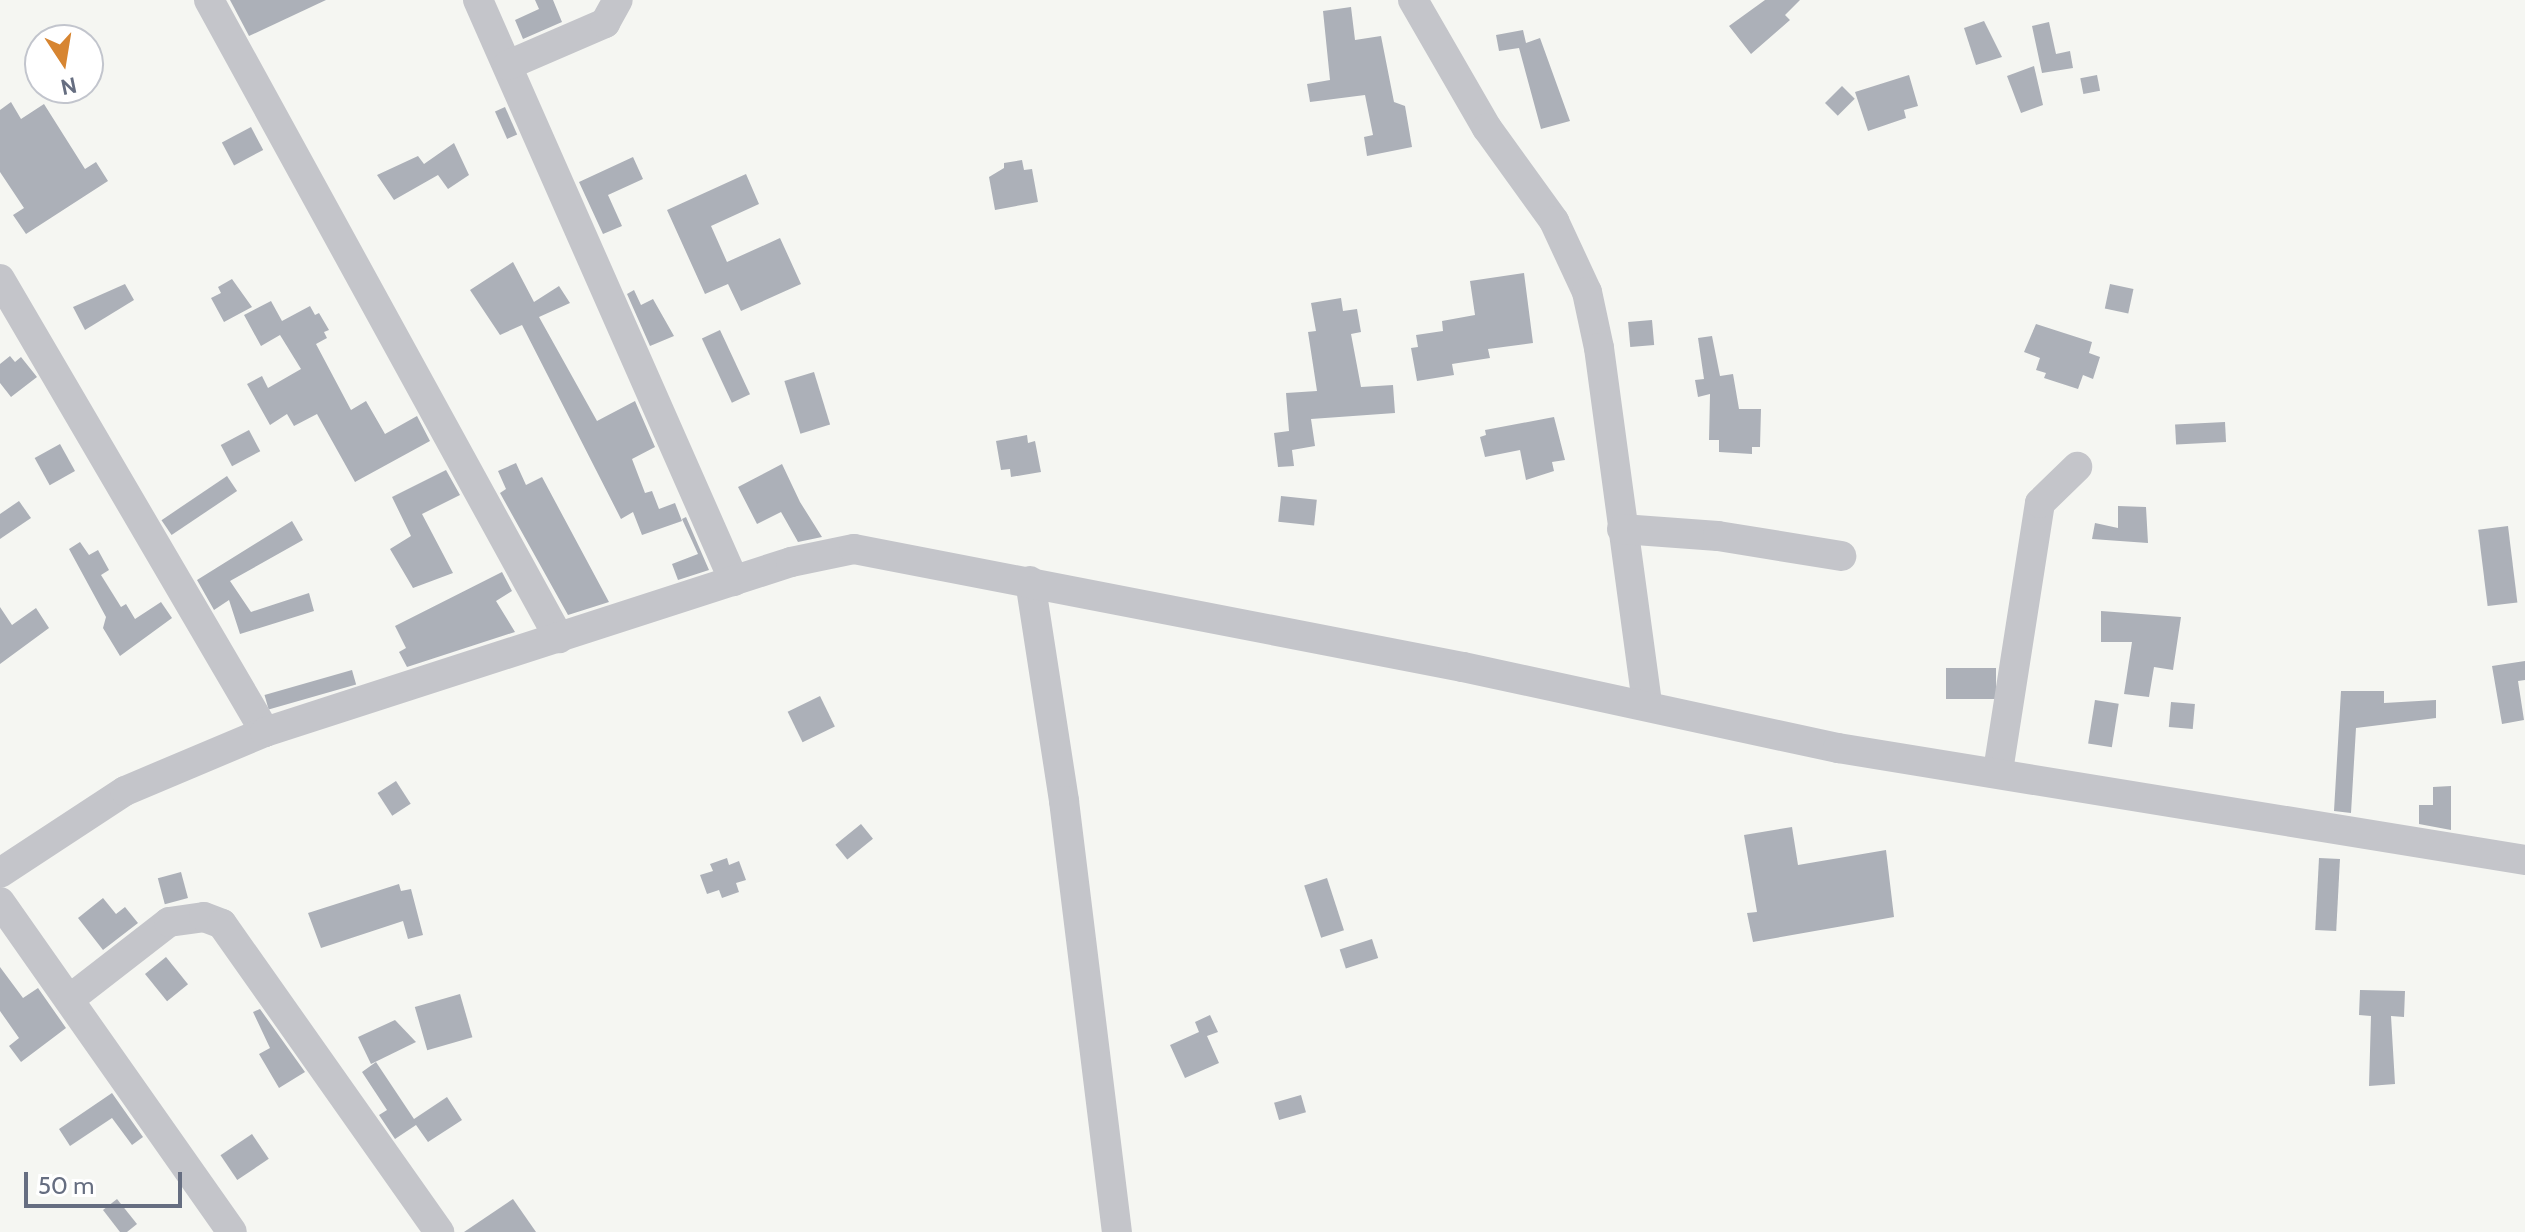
<!DOCTYPE html>
<style>
body{margin:0}
#map{position:relative;width:2525px;height:1232px;overflow:hidden;background:#f5f6f2;font-family:Cabin,sans-serif}
div>[style]{position:absolute}
[style*='--x']{left:calc(var(--x)*1px);top:calc(var(--y)*1px);width:calc(var(--w)*1px);rotate:calc(var(--a)*1deg)}
.building>*{inset:0;background:#acb0b8;transform-origin:0 0}
.minor>*{height:30px;margin:-15px;padding:0 15px;transform-origin:15px;border-radius:15px;background:#c4c5ca}
span{translate:-50% -50%;white-space:nowrap;text-align:center;line-height:1.15;-webkit-text-stroke:8px #fff;paint-order:stroke}
.north{position:absolute;left:24px;top:24px;width:80px;height:80px;box-sizing:border-box;background:#fff;border:2px solid #c2c5cd;border-radius:50%;rotate:168deg;font-size:22px;font-weight:700;line-height:32px;text-align:center;color:#666e81}
.north::after{content:'';display:block;margin:auto;width:28px;height:36px;background:#d78531;clip-path:polygon(50% 0,100% 100%,50% 72%,0 100%)}
.scale{position:absolute;left:24px;top:1172px;width:158px;height:36px;box-sizing:border-box;border:4px solid #666e81;border-top:0;padding-left:10px;font-size:24px;line-height:28px;white-space:nowrap;color:#666e81;-webkit-text-stroke:6px #fff;paint-order:stroke}
</style>
<div id="map">
<div class="building">
<div style="clip-path:polygon(230px 0,326px 0,249px 36px)"></div>
<div style="clip-path:polygon(535px 0,553px 0,562px 22px,523px 39px,515px 20px,539px 9px)"></div>
<div style="clip-path:polygon(1765px 0,1800px 0,1785px 15px,1790px 20px,1751px 54px,1729px 26px)"></div>
<div style="clip-path:polygon(1351px 7px,1355px 40px,1381px 36px,1394px 102px,1405px 106px,1412px 147px,1367px 156px,1364px 137px,1373px 135px,1365px 95px,1310px 102px,1307px 84px,1330px 80px,1323px 11px)"></div>
<div style="clip-path:polygon(1984px 21px,2002px 57px,1976px 65px,1964px 28px)"></div>
<div style="clip-path:polygon(2049px 22px,2056px 54px,2070px 51px,2073px 68px,2042px 73px,2032px 26px)"></div>
<div style="clip-path:polygon(1523px 30px,1526px 43px,1540px 38px,1570px 121px,1541px 129px,1519px 48px,1499px 51px,1496px 35px)"></div>
<div style="clip-path:polygon(2034px 66px,2043px 105px,2021px 113px,2007px 76px)"></div>
<div style="clip-path:polygon(1909px 75px,1918px 106px,1904px 110px,1906px 118px,1868px 131px,1855px 92px)"></div>
<div style="left:2097px;top:75px;width:16px;height:17px;rotate:79deg"></div>
<div style="left:1842px;top:86px;width:18px;height:24px;rotate:45deg"></div>
<div style="clip-path:polygon(11px 102px,21px 119px,44px 104px,85px 169px,96px 162px,108px 181px,26px 234px,13px 215px,24px 208px,0 172px,0 110px)"></div>
<div style="left:505px;top:107px;width:30px;height:11px;rotate:66deg"></div>
<div style="left:251px;top:127px;width:26px;height:33px;rotate:62deg"></div>
<div style="clip-path:polygon(454px 143px,469px 175px,448px 189px,438px 175px,394px 200px,377px 175px,418px 156px,424px 164px)"></div>
<div style="clip-path:polygon(633px 157px,643px 179px,608px 195px,622px 226px,603px 234px,579px 182px)"></div>
<div style="clip-path:polygon(1022px 160px,1024px 170px,1032px 169px,1038px 202px,995px 210px,989px 177px,1004px 168px,1004px 163px)"></div>
<div style="clip-path:polygon(746px 174px,759px 204px,711px 226px,727px 262px,780px 238px,801px 284px,741px 311px,728px 284px,705px 294px,667px 210px)"></div>
<div style="clip-path:polygon(513px 262px,534px 302px,559px 286px,570px 303px,539px 317px,597px 421px,635px 401px,655px 447px,632px 459px,645px 493px,652px 491px,659px 509px,675px 503px,682px 521px,642px 535px,633px 512px,621px 519px,522px 325px,500px 335px,470px 290px)"></div>
<div style="clip-path:polygon(1524px 273px,1533px 343px,1488px 349px,1490px 358px,1452px 364px,1454px 375px,1417px 381px,1411px 348px,1418px 347px,1416px 335px,1443px 331px,1442px 321px,1475px 315px,1470px 281px)"></div>
<div style="clip-path:polygon(232px 279px,252px 307px,224px 322px,211px 298px,221px 293px,218px 287px)"></div>
<div style="clip-path:polygon(125px 284px,134px 300px,85px 330px,73px 307px)"></div>
<div style="left:2110px;top:284px;width:24px;height:25px;rotate:12deg"></div>
<div style="clip-path:polygon(634px 290px,641px 305px,653px 299px,674px 336px,650px 346px,627px 294px)"></div>
<div style="clip-path:polygon(1341px 298px,1343px 311px,1357px 309px,1361px 332px,1351px 334px,1361px 387px,1393px 385px,1395px 413px,1311px 419px,1315px 446px,1292px 450px,1294px 466px,1278px 467px,1274px 433px,1289px 431px,1286px 393px,1317px 391px,1308px 332px,1316px 331px,1311px 303px)"></div>
<div style="clip-path:polygon(271px 301px,282px 321px,310px 306px,315px 315px,319px 313px,329px 330px,324px 332px,327px 338px,316px 344px,351px 410px,366px 401px,385px 434px,417px 416px,430px 441px,355px 482px,317px 414px,294px 426px,287px 414px,270px 425px,247px 384px,262px 376px,268px 388px,301px 369px,280px 335px,261px 346px,244px 315px)"></div>
<div style="left:1652px;top:320px;width:25px;height:24px;rotate:85deg"></div>
<div style="clip-path:polygon(2036px 324px,2092px 342px,2089px 353px,2100px 357px,2093px 379px,2083px 375px,2078px 389px,2044px 378px,2046px 373px,2036px 370px,2040px 358px,2024px 352px)"></div>
<div style="left:720px;top:330px;width:71px;height:20px;rotate:65deg"></div>
<div style="clip-path:polygon(1712px 336px,1720px 376px,1733px 374px,1739px 409px,1761px 409px,1760px 447px,1752px 447px,1752px 454px,1719px 452px,1719px 440px,1709px 440px,1710px 394px,1698px 397px,1695px 380px,1704px 379px,1698px 338px)"></div>
<div style="clip-path:polygon(10px 356px,15px 362px,21px 357px,37px 377px,11px 397px,0 383px,0 364px)"></div>
<div style="left:814px;top:372px;width:55px;height:31px;rotate:73deg"></div>
<div style="clip-path:polygon(1554px 417px,1565px 460px,1552px 462px,1554px 471px,1526px 480px,1520px 450px,1485px 457px,1480px 437px,1486px 435px,1485px 430px)"></div>
<div style="left:2225px;top:422px;width:20px;height:50px;rotate:87deg"></div>
<div style="left:249px;top:430px;width:24px;height:32px;rotate:62deg"></div>
<div style="clip-path:polygon(1027px 435px,1028px 443px,1035px 441px,1041px 472px,1011px 477px,1010px 469px,1001px 470px,996px 441px)"></div>
<div style="left:60px;top:444px;width:31px;height:29px;rotate:61deg"></div>
<div style="clip-path:polygon(516px 463px,526px 485px,542px 477px,609px 602px,568px 615px,500px 493px,506px 489px,498px 471px)"></div>
<div style="clip-path:polygon(782px 464px,800px 502px,822px 537px,798px 542px,781px 512px,757px 524px,738px 487px)"></div>
<div style="clip-path:polygon(446px 470px,460px 495px,422px 514px,453px 573px,413px 588px,390px 549px,411px 536px,392px 497px)"></div>
<div style="left:227px;top:476px;width:18px;height:79px;rotate:56deg"></div>
<div style="left:1281px;top:496px;width:36px;height:26px;rotate:6deg"></div>
<div style="clip-path:polygon(19px 501px,31px 518px,0 539px,0 514px)"></div>
<div style="clip-path:polygon(2118px 506px,2146px 507px,2148px 543px,2092px 539px,2095px 523px,2118px 528px)"></div>
<div style="clip-path:polygon(686px 517px,709px 570px,678px 580px,672px 564px,698px 554px,682px 519px)"></div>
<div style="clip-path:polygon(292px 521px,303px 540px,230px 581px,251px 612px,309px 593px,314px 611px,240px 634px,229px 600px,214px 610px,197px 580px)"></div>
<div style="left:2508px;top:526px;width:77px;height:30px;rotate:83deg"></div>
<div style="clip-path:polygon(80px 542px,89px 555px,98px 550px,109px 570px,101px 575px,121px 607px,126px 604px,135px 619px,161px 602px,172px 618px,120px 656px,103px 628px,106px 617px,69px 549px)"></div>
<div style="clip-path:polygon(502px 572px,512px 591px,496px 601px,515px 632px,407px 667px,399px 652px,406px 648px,395px 626px)"></div>
<div style="clip-path:polygon(0 607px,12px 625px,36px 608px,49px 628px,0 664px)"></div>
<div style="clip-path:polygon(2101px 611px,2181px 617px,2173px 670px,2154px 667px,2149px 697px,2124px 694px,2132px 642px,2101px 642px)"></div>
<div style="clip-path:polygon(2525px 661px,2525px 680px,2518px 681px,2524px 720px,2502px 724px,2492px 666px)"></div>
<div style="left:1946px;top:668px;width:50px;height:31px"></div>
<div style="left:352px;top:670px;width:15px;height:91px;rotate:74deg"></div>
<div style="clip-path:polygon(2341px 691px,2384px 691px,2384px 703px,2436px 700px,2436px 718px,2356px 728px,2351px 813px,2334px 811px)"></div>
<div style="left:820px;top:696px;width:34px;height:36px;rotate:64deg"></div>
<div style="left:2095px;top:700px;width:24px;height:44px;rotate:9deg"></div>
<div style="left:2171px;top:702px;width:24px;height:25px;rotate:5deg"></div>
<div style="left:396px;top:781px;width:27px;height:22px;rotate:57deg"></div>
<div style="clip-path:polygon(2451px 786px,2451px 830px,2419px 824px,2419px 805px,2433px 805px,2433px 787px)"></div>
<div style="left:861px;top:824px;width:19px;height:33px;rotate:51deg"></div>
<div style="clip-path:polygon(1792px 827px,1798px 865px,1886px 850px,1894px 917px,1753px 942px,1747px 913px,1757px 912px,1744px 835px)"></div>
<div style="clip-path:polygon(727px 858px,729px 865px,739px 861px,746px 880px,736px 883px,739px 892px,722px 898px,719px 890px,707px 894px,700px 875px,713px 871px,710px 864px)"></div>
<div style="left:2319px;top:858px;width:21px;height:72px;rotate:3deg"></div>
<div style="left:181px;top:872px;width:27px;height:24px;rotate:75deg"></div>
<div style="left:1327px;top:878px;width:55px;height:24px;rotate:72deg"></div>
<div style="clip-path:polygon(399px 884px,401px 891px,411px 889px,423px 935px,408px 939px,403px 921px,321px 948px,308px 913px)"></div>
<div style="clip-path:polygon(103px 898px,116px 914px,125px 907px,138px 923px,103px 950px,78px 918px)"></div>
<div style="left:1372px;top:939px;width:20px;height:34px;rotate:72deg"></div>
<div style="left:166px;top:957px;width:35px;height:27px;rotate:51deg"></div>
<div style="clip-path:polygon(0 967px,23px 998px,38px 988px,66px 1028px,21px 1062px,9px 1046px,19px 1038px,0 1011px)"></div>
<div style="clip-path:polygon(2360px 990px,2405px 991px,2404px 1017px,2391px 1016px,2395px 1084px,2369px 1086px,2371px 1016px,2359px 1015px)"></div>
<div style="left:460px;top:994px;width:45px;height:47px;rotate:74deg"></div>
<div style="clip-path:polygon(260px 1009px,305px 1072px,279px 1088px,259px 1054px,270px 1048px,253px 1012px)"></div>
<div style="clip-path:polygon(1210px 1015px,1218px 1032px,1207px 1036px,1219px 1063px,1185px 1078px,1170px 1045px,1199px 1032px,1195px 1022px)"></div>
<div style="clip-path:polygon(395px 1020px,416px 1042px,371px 1064px,358px 1037px)"></div>
<div style="clip-path:polygon(376px 1062px,414px 1119px,447px 1097px,462px 1120px,428px 1142px,416px 1125px,395px 1139px,379px 1115px,387px 1110px,362px 1072px)"></div>
<div style="clip-path:polygon(112px 1093px,143px 1137px,132px 1145px,112px 1118px,70px 1146px,59px 1129px)"></div>
<div style="left:1301px;top:1095px;width:18px;height:28px;rotate:74deg"></div>
<div style="left:252px;top:1134px;width:30px;height:38px;rotate:56deg"></div>
<div style="clip-path:polygon(117px 1199px,137px 1224px,127px 1232px,120px 1232px,103px 1210px)"></div>
<div style="clip-path:polygon(513px 1199px,536px 1232px,464px 1232px)"></div>
</div>
<div class="minor">
<div style="--x:209;--y:0;--w:728;--a:61.25"></div>
<div style="--x:478;--y:0;--w:635;--a:66.22"></div>
<div style="--x:1413;--y:0;--w:148;--a:60"></div>
<div style="--x:1487;--y:128;--w:115;--a:54.2"></div>
<div style="--x:1554;--y:221;--w:78;--a:65.1"></div>
<div style="--x:1587;--y:292;--w:57;--a:77.9"></div>
<div style="--x:1599;--y:348;--w:360;--a:82.3"></div>
<div style="--x:508;--y:65;--w:106;--a:-23.4"></div>
<div style="--x:605;--y:23;--w:26;--a:-61"></div>
<div style="--x:0;--y:279;--w:525;--a:59.67"></div>
<div style="--x:1622;--y:529;--w:96;--a:4.2"></div>
<div style="--x:1718;--y:536;--w:125;--a:9.2"></div>
<div style="--x:1030;--y:581;--w:223;--a:81.2"></div>
<div style="--x:1064;--y:801;--w:434;--a:83"></div>
<div style="--x:1998;--y:771;--w:271;--a:-81.1"></div>
<div style="--x:2040;--y:503;--w:52;--a:-44.2"></div>
<div style="--x:0;--y:873;--w:149;--a:-33.3"></div>
<div style="--x:125;--y:791;--w:152;--a:-22.9"></div>
<div style="--x:265;--y:732;--w:553;--a:-17.91"></div>
<div style="--x:791;--y:562;--w:64;--a:-11.7"></div>
<div style="--x:854;--y:549;--w:620;--a:10.97"></div>
<div style="--x:1463;--y:667;--w:384;--a:12.2"></div>
<div style="--x:1838;--y:748;--w:696;--a:9.26"></div>
<div style="--x:0;--y:902;--w:403;--a:54.9"></div>
<div style="--x:71;--y:998;--w:124;--a:-37.8"></div>
<div style="--x:169;--y:922;--w:35;--a:-8"></div>
<div style="--x:204;--y:917;--w:19;--a:21"></div>
<div style="--x:222;--y:924;--w:377;--a:54.8"></div>
</div>
<div class="north">N</div>
<div class="scale">50 m</div>
</div>
